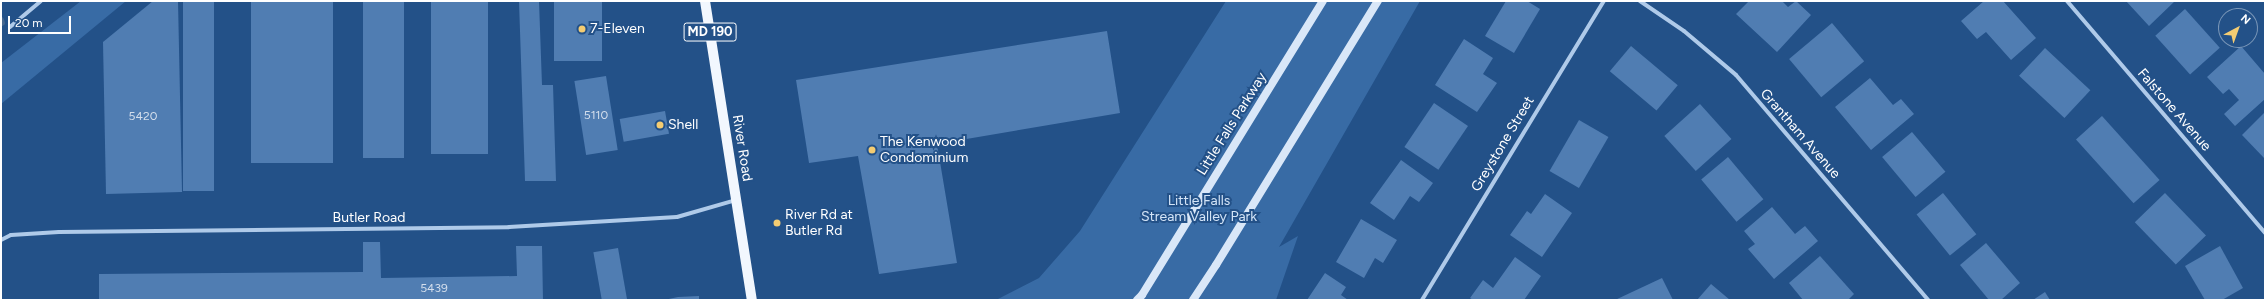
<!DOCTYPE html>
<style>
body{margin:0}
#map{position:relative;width:2266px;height:301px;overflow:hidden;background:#235188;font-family:Figtree,sans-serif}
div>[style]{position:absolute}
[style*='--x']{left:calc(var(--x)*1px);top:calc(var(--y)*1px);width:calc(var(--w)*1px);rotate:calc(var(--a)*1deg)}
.green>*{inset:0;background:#386ba5}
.stream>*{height:6px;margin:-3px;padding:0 3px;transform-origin:3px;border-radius:3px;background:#46678e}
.building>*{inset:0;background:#507db2;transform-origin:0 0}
.street>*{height:4px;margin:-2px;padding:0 2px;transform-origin:2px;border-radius:2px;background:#afcae9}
.secondary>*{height:8px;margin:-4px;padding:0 4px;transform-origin:4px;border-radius:4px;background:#d9e7f8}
.primary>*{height:10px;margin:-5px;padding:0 5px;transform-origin:5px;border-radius:5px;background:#f2f7fe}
.dots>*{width:11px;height:11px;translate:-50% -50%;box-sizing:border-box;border:2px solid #235188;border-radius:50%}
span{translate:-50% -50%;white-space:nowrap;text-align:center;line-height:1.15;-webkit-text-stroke:4px #235188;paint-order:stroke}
.number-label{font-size:12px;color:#d3deec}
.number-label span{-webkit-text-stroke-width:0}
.shield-label span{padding:1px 3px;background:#235188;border:1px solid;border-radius:3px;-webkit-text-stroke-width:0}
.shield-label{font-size:13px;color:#fff;font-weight:700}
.poi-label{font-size:14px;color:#fff}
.left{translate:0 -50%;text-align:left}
.street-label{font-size:14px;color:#fff}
.park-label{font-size:14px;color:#d3e4f7}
.frame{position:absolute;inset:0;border:2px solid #fff;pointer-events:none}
.north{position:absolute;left:2218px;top:8px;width:40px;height:40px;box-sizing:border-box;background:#235188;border:1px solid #7b97b8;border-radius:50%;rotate:41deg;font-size:11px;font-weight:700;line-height:16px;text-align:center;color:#fff}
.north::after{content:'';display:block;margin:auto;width:14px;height:18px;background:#f4cc72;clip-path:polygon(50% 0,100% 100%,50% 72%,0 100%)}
.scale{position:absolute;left:8px;top:16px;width:63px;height:18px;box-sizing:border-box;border:2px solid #fff;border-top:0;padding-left:5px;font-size:12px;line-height:14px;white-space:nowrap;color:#fff;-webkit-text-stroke:3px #235188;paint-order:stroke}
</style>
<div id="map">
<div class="green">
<div style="clip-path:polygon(81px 1px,126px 1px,1px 104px,1px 63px)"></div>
<div style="clip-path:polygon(1226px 1px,1420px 1px,1279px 247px,1298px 236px,1276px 300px,996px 300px,1039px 278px,1080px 231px)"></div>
</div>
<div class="stream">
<div style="--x:1;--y:20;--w:3;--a:72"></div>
</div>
<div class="building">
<div style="clip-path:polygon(153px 1px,178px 1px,182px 192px,106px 194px,103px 42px)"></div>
<div style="left:183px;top:1px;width:31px;height:190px"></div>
<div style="left:251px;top:1px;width:82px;height:162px"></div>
<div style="left:363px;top:1px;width:41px;height:157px"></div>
<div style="left:431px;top:1px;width:57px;height:153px"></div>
<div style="clip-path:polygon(519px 1px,539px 1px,542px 85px,553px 85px,556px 181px,525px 181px)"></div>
<div style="left:554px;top:1px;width:48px;height:60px"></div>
<div style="clip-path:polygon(1506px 1px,1527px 1px,1540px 9px,1514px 53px,1485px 36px)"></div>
<div style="clip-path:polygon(1749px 1px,1782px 1px,1788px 7px,1796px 1px,1811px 15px,1777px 52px,1736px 14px)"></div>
<div style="clip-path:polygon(1984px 1px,2003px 1px,2036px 38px,2011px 60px,1986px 32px,1977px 39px,1961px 21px)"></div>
<div style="clip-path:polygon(2126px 1px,2175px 1px,2149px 26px)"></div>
<div style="left:2185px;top:9px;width:52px;height:40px;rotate:48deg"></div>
<div style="left:1832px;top:23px;width:50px;height:56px;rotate:50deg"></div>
<div style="clip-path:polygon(1107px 31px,1120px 113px,937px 144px,957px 263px,879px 274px,858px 156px,809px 163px,796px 80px)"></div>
<div style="clip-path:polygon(1464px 39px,1493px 58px,1483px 74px,1497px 83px,1477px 112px,1435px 85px)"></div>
<div style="left:1631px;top:46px;width:61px;height:33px;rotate:40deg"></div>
<div style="clip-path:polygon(2241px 46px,2265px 74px,2265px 99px,2235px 126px,2224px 114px,2239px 100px,2229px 89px,2223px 94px,2207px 77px)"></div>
<div style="left:2045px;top:48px;width:62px;height:38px;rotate:43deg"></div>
<div style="left:606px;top:76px;width:75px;height:32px;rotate:81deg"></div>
<div style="clip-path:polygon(1870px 78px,1893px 105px,1901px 99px,1914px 114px,1871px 150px,1835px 107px)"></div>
<div style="left:1434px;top:103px;width:41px;height:53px;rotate:34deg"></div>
<div style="left:1700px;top:104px;width:47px;height:48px;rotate:48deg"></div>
<div style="left:665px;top:111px;width:23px;height:46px;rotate:80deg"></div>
<div style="clip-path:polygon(2265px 112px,2265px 159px,2242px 135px)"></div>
<div style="left:2102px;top:116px;width:86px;height:35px;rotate:48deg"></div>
<div style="left:1579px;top:120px;width:34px;height:59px;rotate:30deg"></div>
<div style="left:1912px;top:132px;width:52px;height:39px;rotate:50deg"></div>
<div style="left:1728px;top:157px;width:55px;height:35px;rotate:50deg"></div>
<div style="clip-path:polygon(1401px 160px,1433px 183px,1419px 202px,1410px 196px,1394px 220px,1370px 203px)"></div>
<div style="left:1943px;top:193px;width:53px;height:34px;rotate:51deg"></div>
<div style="left:2165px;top:193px;width:59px;height:42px;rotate:46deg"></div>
<div style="clip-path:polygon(1545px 194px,1572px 213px,1542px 257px,1510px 235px,1527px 211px,1531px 214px)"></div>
<div style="clip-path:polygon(1772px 207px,1795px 234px,1805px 226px,1818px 241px,1774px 279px,1748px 249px,1755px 244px,1744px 231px)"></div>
<div style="clip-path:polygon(1361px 219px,1397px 240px,1383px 263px,1375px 258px,1364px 278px,1336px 262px)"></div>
<div style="clip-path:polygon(363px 242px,380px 242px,381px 278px,517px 276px,516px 246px,542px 246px,543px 300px,99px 300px,99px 274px,363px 272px)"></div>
<div style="clip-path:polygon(1986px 243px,2020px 283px,2001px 300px,1989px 300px,1960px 265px)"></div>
<div style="clip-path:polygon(2220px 246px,2243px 288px,2222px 300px,2205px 300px,2185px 266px)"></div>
<div style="left:618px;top:248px;width:53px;height:25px;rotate:80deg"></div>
<div style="clip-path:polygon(1820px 256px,1854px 294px,1848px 300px,1803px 300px,1789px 283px)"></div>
<div style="clip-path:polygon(1515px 257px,1541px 276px,1524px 300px,1473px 300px,1470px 298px,1483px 280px,1493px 288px)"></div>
<div style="clip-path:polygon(1325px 273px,1346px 287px,1341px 295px,1348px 300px,1307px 300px)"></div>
<div style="clip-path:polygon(1662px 278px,1673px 300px,1615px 300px)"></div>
<div style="clip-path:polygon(1711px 284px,1730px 300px,1697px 300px)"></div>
<div style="clip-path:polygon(2045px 292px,2050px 300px,2033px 300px)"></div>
<div style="clip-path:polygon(699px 296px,699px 300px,664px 300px,678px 297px)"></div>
</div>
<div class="street">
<div style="--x:1640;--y:1;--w:53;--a:34.3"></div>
<div style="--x:1684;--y:31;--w:68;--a:40.2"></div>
<div style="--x:1736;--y:75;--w:296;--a:49.5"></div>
<div style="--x:2067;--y:1;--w:305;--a:49.5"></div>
<div style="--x:10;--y:27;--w:40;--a:-40"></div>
<div style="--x:1;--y:240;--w:11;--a:-27"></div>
<div style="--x:11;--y:235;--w:48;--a:-3.6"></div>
<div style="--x:59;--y:232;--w:450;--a:-0.6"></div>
<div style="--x:509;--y:227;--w:168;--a:-3.4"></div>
<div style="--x:677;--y:217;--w:61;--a:-16.1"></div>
<div style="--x:1422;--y:300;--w:350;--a:-58.7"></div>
</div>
<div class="secondary">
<div style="--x:1137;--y:300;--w:7;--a:-45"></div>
<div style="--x:1142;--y:295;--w:345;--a:-58.4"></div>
<div style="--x:1193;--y:300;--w:42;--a:-56.7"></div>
<div style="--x:1216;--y:265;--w:310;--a:-58.5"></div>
</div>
<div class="primary">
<div style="--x:705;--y:1;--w:303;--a:81.1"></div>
</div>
<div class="dots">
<div style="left:582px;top:29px;background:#f4cc72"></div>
<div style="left:660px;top:125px;background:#f4cc72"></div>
<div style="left:872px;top:150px;background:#f4cc72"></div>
<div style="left:777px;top:223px;background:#f4cc72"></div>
</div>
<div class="number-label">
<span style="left:596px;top:116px">5110</span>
<span style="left:143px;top:117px">5420</span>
<span style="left:434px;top:289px">5439</span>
</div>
<div class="shield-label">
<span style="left:710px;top:32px">MD 190</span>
</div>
<div class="poi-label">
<span class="left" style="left:590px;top:29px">7-Eleven</span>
<span class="left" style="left:668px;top:125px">Shell</span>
<span class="left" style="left:880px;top:150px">The Kenwood<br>Condominium</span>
<span class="left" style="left:785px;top:223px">River Rd at<br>Butler Rd</span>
</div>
<div class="street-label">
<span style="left:2174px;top:110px;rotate:49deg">Falstone Avenue</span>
<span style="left:1232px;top:124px;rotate:-58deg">Little Falls Parkway</span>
<span style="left:1800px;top:134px;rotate:49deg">Grantham Avenue</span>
<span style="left:1503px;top:144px;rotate:-59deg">Greystone Street</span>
<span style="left:742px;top:148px;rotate:81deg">River Road</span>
<span style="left:369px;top:218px">Butler Road</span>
</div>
<div class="park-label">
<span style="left:1199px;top:209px">Little Falls<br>Stream Valley Park</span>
</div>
<div class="frame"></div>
<div class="north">N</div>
<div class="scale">20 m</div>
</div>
